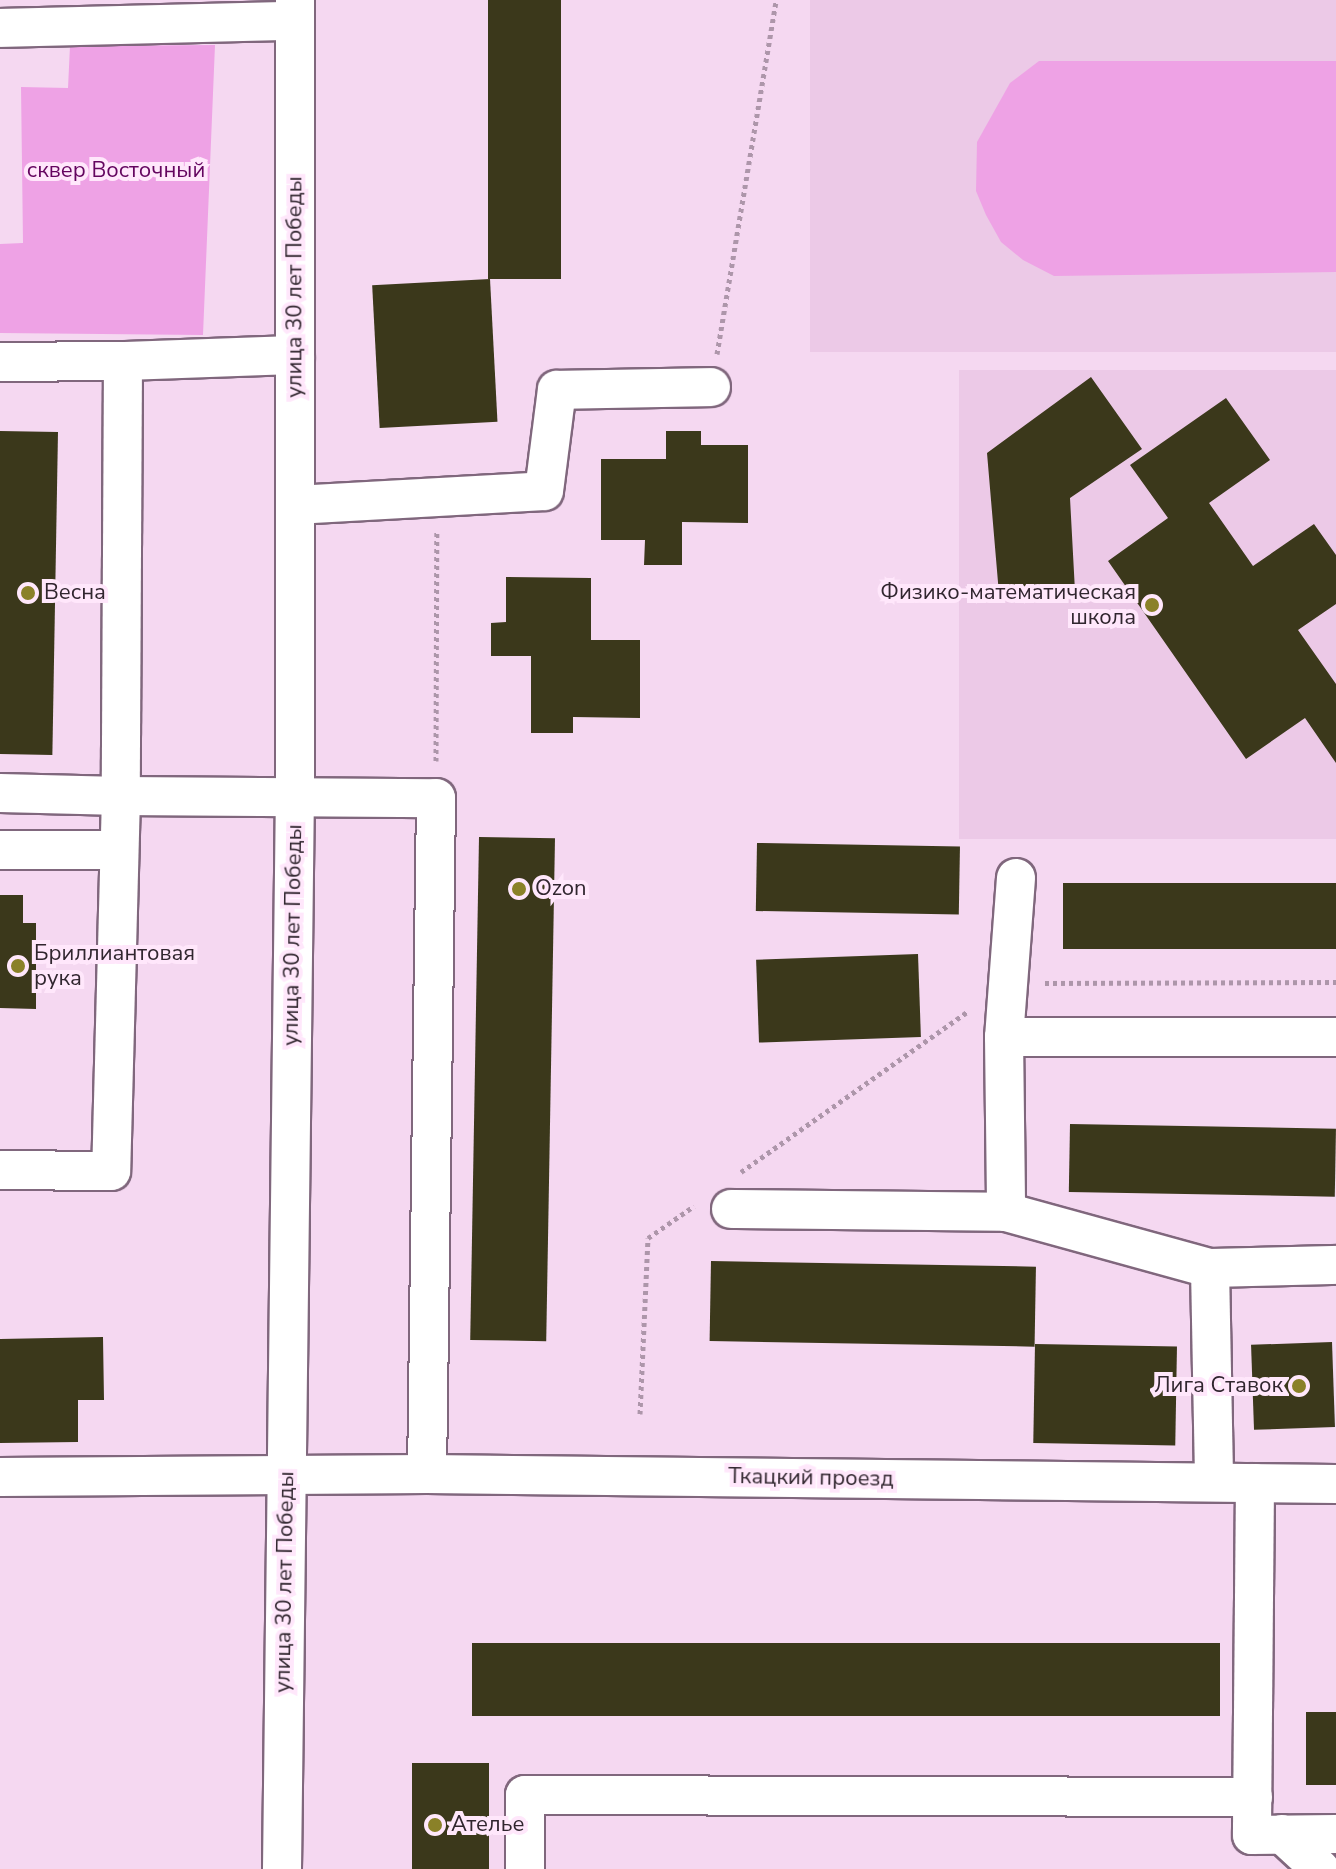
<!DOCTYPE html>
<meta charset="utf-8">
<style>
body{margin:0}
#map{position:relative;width:1336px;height:1869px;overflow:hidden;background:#f5d8f1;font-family:"Nunito Sans",sans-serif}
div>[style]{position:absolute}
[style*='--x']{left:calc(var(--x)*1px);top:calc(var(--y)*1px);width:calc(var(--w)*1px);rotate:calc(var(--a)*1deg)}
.built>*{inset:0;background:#ecc9e7;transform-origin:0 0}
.green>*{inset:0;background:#eea2e5}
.building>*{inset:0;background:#3b381b;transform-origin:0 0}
.path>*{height:5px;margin-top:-2.5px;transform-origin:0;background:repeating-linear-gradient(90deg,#ad96aa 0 4px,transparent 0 8px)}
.roads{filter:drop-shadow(2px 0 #80677d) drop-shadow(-2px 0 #80677d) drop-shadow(0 2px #80677d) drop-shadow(0 -2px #80677d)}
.minor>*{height:38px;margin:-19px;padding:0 19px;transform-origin:19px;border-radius:19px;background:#fff}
.dots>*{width:22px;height:22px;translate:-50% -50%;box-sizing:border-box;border:4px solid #ffe7fb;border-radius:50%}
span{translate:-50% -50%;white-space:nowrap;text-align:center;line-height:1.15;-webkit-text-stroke:8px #ffe7fb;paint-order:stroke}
.park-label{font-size:22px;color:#64055f}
.street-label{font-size:22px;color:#31262f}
.poi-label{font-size:22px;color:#31262f}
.right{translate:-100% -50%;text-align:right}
.left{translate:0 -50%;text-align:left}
</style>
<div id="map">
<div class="built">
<div style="left:810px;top:0;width:526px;height:352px"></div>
<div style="left:1336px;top:370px;width:469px;height:377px;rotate:90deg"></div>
</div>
<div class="green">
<div style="clip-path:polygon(215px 45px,203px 335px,0 333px,0 244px,23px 243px,21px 87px,68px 88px,70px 46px)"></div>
<div style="clip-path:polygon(1039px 61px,1336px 61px,1336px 272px,1054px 276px,1023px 260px,1001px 242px,986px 215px,976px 191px,977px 142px,1010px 83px)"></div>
</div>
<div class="building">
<div style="left:488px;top:0;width:73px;height:279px"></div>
<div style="left:490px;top:279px;width:143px;height:118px;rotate:87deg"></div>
<div style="clip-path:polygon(1091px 377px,1142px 449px,1070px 498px,1075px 591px,999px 594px,987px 453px)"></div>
<div style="clip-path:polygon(1226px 398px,1270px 460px,1209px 503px,1253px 566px,1314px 524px,1336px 555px,1336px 604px,1298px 630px,1336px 684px,1336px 763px,1305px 718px,1246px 759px,1108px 561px,1168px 518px,1130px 465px)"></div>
<div style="left:0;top:431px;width:58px;height:323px;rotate:1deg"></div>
<div style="clip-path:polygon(666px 431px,701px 431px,701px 445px,748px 445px,748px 523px,682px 522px,682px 565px,644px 565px,645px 540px,601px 540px,601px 459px,666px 459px)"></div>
<div style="clip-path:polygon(506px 577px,591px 578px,591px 640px,640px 640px,640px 718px,573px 717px,573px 733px,531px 733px,531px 656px,491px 656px,491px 623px,506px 622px)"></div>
<div style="left:479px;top:837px;width:76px;height:503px;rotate:1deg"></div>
<div style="left:757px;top:843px;width:203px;height:68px;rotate:1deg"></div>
<div style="left:1063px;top:883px;width:273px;height:66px"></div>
<div style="clip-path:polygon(0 895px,23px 895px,23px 923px,36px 923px,36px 1009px,0 1008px)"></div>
<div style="left:918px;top:954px;width:83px;height:162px;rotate:88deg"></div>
<div style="left:1070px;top:1124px;width:266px;height:68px;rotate:1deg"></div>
<div style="left:711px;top:1261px;width:325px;height:80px;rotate:1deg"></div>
<div style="clip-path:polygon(103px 1337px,104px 1400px,78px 1400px,78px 1442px,0 1443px,0 1339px)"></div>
<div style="left:1332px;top:1342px;width:85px;height:81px;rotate:88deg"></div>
<div style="left:1035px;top:1344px;width:142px;height:99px;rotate:1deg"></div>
<div style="left:472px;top:1643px;width:748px;height:73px"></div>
<div style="left:1336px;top:1712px;width:73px;height:30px;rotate:90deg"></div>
<div style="left:412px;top:1763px;width:77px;height:106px"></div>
</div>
<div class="path">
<div style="--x:717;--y:354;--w:359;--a:-80.5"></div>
<div style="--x:436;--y:761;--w:230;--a:-89.8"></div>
<div style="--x:1045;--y:983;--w:291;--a:-0.2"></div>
<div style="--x:741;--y:1172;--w:278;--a:-35.3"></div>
<div style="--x:640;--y:1414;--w:176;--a:-87.4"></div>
<div style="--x:648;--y:1238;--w:56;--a:-34.8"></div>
</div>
<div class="roads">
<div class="minor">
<div style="--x:0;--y:28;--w:295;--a:-1.4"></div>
<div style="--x:295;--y:355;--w:172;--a:178"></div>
<div style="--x:123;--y:361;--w:435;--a:90.3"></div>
<div style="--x:121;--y:796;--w:315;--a:0.4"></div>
<div style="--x:436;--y:798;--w:676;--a:90.76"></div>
<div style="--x:0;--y:362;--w:123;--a:-0.5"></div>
<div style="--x:296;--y:505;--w:248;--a:-3.2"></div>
<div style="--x:544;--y:491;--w:102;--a:-82.7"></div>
<div style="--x:557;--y:390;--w:154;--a:-1.1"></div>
<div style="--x:0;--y:793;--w:121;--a:1.4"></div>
<div style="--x:121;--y:796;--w:375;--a:91.5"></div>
<div style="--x:111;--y:1171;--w:111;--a:-179.5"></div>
<div style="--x:0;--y:850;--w:115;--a:0"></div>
<div style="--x:1016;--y:878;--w:159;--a:94.3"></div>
<div style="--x:1004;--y:1037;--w:175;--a:89.3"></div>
<div style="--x:1006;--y:1212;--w:212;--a:15.4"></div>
<div style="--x:1210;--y:1268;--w:214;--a:88.9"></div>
<div style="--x:1004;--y:1037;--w:332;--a:0"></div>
<div style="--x:731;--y:1209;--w:275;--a:0.6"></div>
<div style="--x:1210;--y:1268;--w:126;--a:-1.4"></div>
<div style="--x:0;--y:1477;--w:427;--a:-0.4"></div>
<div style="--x:427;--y:1474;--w:909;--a:0.63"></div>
<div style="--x:1255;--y:1483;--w:352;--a:90.5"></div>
<div style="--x:1252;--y:1835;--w:84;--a:-0.7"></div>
<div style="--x:1282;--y:1834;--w:52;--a:42.6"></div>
<div style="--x:282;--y:1869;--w:1072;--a:-89.31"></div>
<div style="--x:295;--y:797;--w:797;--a:-90"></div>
<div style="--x:525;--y:1869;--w:74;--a:-90"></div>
<div style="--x:525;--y:1795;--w:728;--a:0.16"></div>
</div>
</div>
<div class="dots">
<div style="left:28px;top:593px;background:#8a8128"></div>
<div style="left:1152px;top:605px;background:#8a8128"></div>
<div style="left:519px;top:889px;background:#8a8128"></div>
<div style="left:18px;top:966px;background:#8a8128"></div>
<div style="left:1299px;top:1386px;background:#8a8128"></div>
<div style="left:435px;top:1825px;background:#8a8128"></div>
</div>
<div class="park-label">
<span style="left:116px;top:171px">сквер Восточный</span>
</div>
<div class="street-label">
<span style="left:295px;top:287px;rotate:-90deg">улица 30 лет Победы</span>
<span style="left:293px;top:935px;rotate:-89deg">улица 30 лет Победы</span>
<span style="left:811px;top:1478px;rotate:1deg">Ткацкий проезд</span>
<span style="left:285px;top:1582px;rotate:-89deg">улица 30 лет Победы</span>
</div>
<div class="poi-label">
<span class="right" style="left:1136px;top:605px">Физико-математическая<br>школа</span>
<span class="left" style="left:44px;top:593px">Весна</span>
<span class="left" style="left:535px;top:889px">Ozon</span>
<span class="left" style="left:34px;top:966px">Бриллиантовая<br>рука</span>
<span class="right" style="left:1283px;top:1386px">Лига Ставок</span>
<span class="left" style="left:451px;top:1825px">Ателье</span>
</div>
</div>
